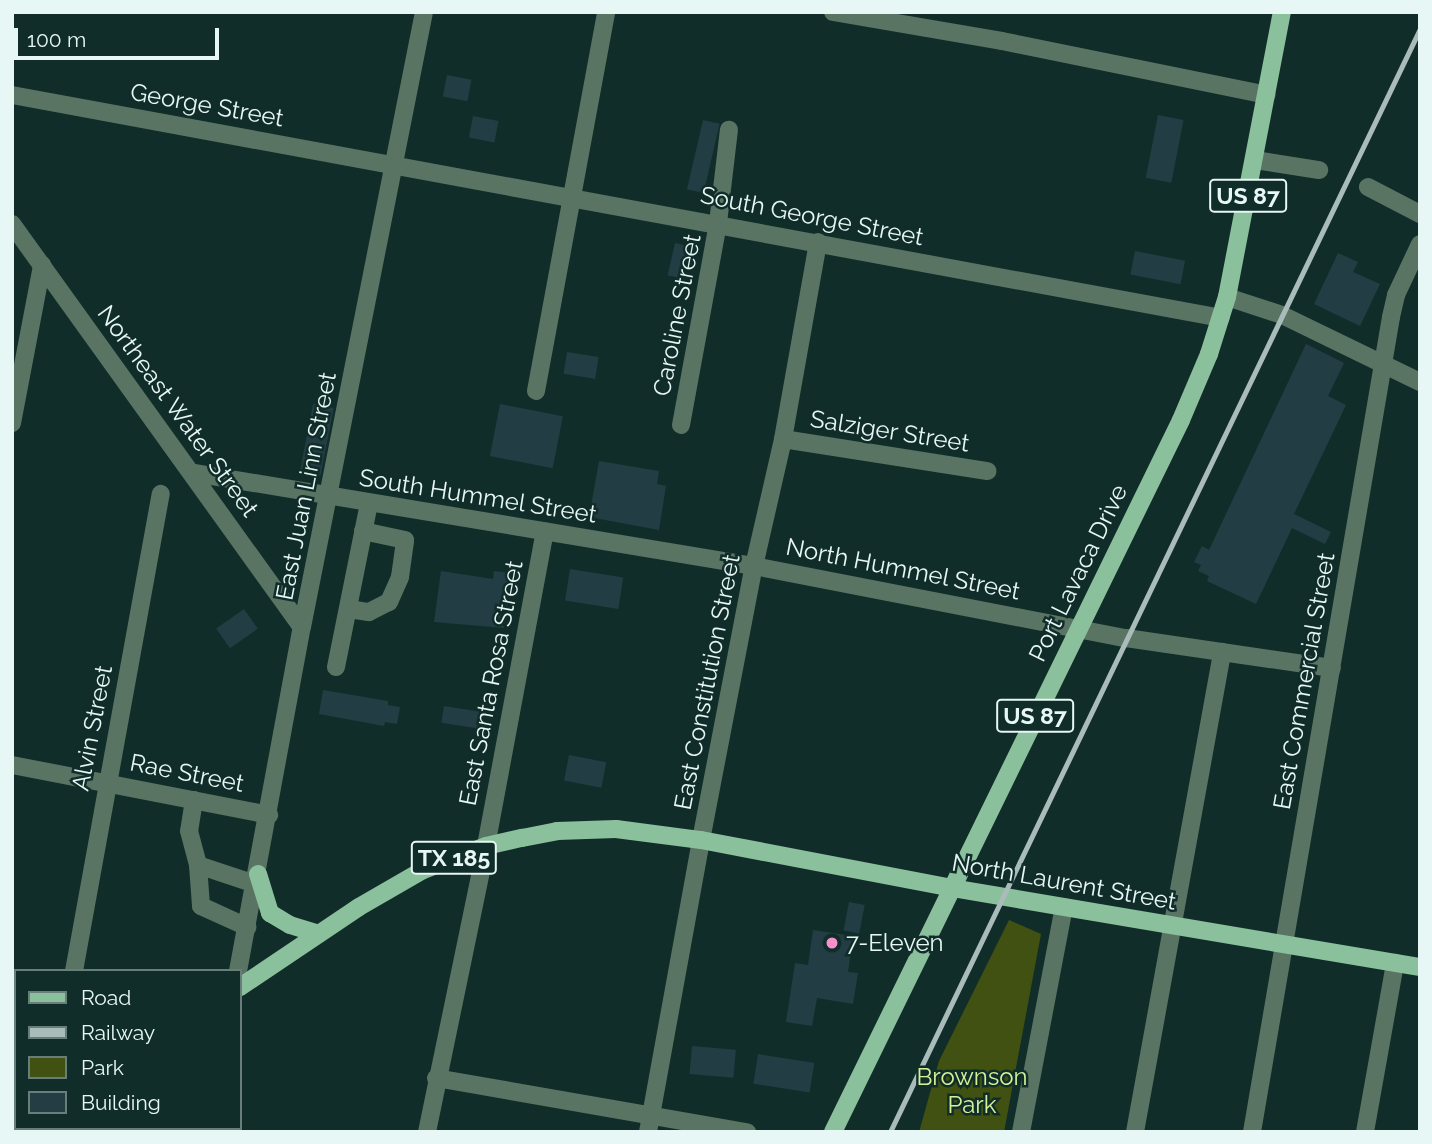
<!DOCTYPE html>
<style>
body{margin:0}
#map{position:relative;width:1432px;height:1144px;overflow:hidden;background:#112d2a;font-family:Raleway,sans-serif}
div>[style]{position:absolute}
[style*='--x']{left:calc(var(--x)*1px);top:calc(var(--y)*1px);width:calc(var(--w)*1px);rotate:calc(var(--a)*1deg)}
.green>*{inset:0;background:#415112}
.building>*{inset:0;background:#233d44;transform-origin:0 0}
.minor>*{height:18px;margin:-9px;padding:0 9px;transform-origin:9px;border-radius:9px;background:#5a7463}
.major>*{height:18px;margin:-9px;padding:0 9px;transform-origin:9px;border-radius:9px;background:#8bc09d}
.rail>*{height:4.5px;margin:-2.25px;padding:0 2.25px;transform-origin:2.25px;border-radius:2.25px;background:#a9bcba}
.dots>*{width:19px;height:19px;translate:-50% -50%;box-sizing:border-box;border:4px solid #112d2a;border-radius:50%}
span{translate:-50% -50%;white-space:nowrap;text-align:center;line-height:1.15;-webkit-text-stroke:5px #112d2a;paint-order:stroke}
.shield-label span{padding:2px 5px;background:#112d2a;border:2px solid;border-radius:5px;-webkit-text-stroke-width:0}
.shield-label{font-size:23px;color:#e7f7f5;font-weight:700}
.street-label{font-size:24px;color:#e7f7f5}
.poi-label{font-size:24px;color:#e7f7f5}
.left{translate:0 -50%;text-align:left}
.park-label{font-size:24px;color:#d4f197}
.frame{position:absolute;inset:0;border:14px solid #e7f7f5;pointer-events:none}
.legend{position:absolute;left:14px;top:969px;width:228px;height:161px;box-sizing:border-box;background:#112d2a;border:2px solid #677e7b;margin:0;padding:9px 12px;list-style:none;font-size:21px;color:#e7f7f5}
.legend li{display:flex;align-items:center;gap:14px;height:35px}
.legend b{width:35px;border:2px solid #677e7b}
.scale{position:absolute;left:14px;top:28px;width:205px;height:32px;box-sizing:border-box;border:4px solid #e7f7f5;border-top:0;padding-left:9px;font-size:21px;line-height:24px;white-space:nowrap;color:#e7f7f5;-webkit-text-stroke:5px #112d2a;paint-order:stroke}
</style>
<div id="map">
<div class="green">
<div style="clip-path:polygon(1009px 920px,1041px 934px,1004px 1132px,919px 1132px,939px 1061px)"></div>
</div>
<div class="building">
<div style="left:447px;top:75px;width:25px;height:22px;rotate:11deg"></div>
<div style="left:1158px;top:115px;width:26px;height:64px;rotate:11deg"></div>
<div style="left:473px;top:116px;width:26px;height:22px;rotate:11deg"></div>
<div style="left:703px;top:120px;width:17px;height:71px;rotate:13deg"></div>
<div style="left:675px;top:243px;width:17px;height:33px;rotate:13deg"></div>
<div style="left:1135px;top:251px;width:51px;height:24px;rotate:11deg"></div>
<div style="clip-path:polygon(1338px 253px,1358px 262px,1353px 272px,1380px 284px,1360px 326px,1314px 304px)"></div>
<div style="clip-path:polygon(1306px 344px,1344px 363px,1328px 396px,1346px 405px,1294px 514px,1331px 532px,1325px 544px,1292px 528px,1256px 604px,1207px 581px,1209px 576px,1198px 571px,1201px 565px,1194px 562px,1202px 546px,1209px 550px)"></div>
<div style="left:567px;top:352px;width:32px;height:22px;rotate:9deg"></div>
<div style="left:313px;top:404px;width:21px;height:69px;rotate:11deg"></div>
<div style="left:500px;top:404px;width:64px;height:53px;rotate:11deg"></div>
<div style="clip-path:polygon(599px 461px,659px 471px,657px 484px,666px 486px,659px 530px,589px 517px)"></div>
<div style="left:570px;top:569px;width:54px;height:32px;rotate:9deg"></div>
<div style="clip-path:polygon(441px 571px,493px 579px,494px 571px,512px 573px,504px 628px,434px 622px)"></div>
<div style="left:244px;top:609px;width:24px;height:34px;rotate:55deg"></div>
<div style="clip-path:polygon(323px 690px,388px 701px,388px 705px,400px 707px,397px 724px,385px 722px,384px 726px,319px 714px)"></div>
<div style="left:444px;top:706px;width:37px;height:17px;rotate:9deg"></div>
<div style="left:569px;top:755px;width:38px;height:26px;rotate:11deg"></div>
<div style="left:849px;top:902px;width:16px;height:29px;rotate:11deg"></div>
<div style="clip-path:polygon(813px 930px,853px 936px,848px 972px,858px 973px,853px 1004px,817px 998px,812px 1026px,786px 1022px,795px 963px,808px 965px)"></div>
<div style="left:692px;top:1046px;width:44px;height:28px;rotate:5deg"></div>
<div style="left:758px;top:1054px;width:57px;height:30px;rotate:9deg"></div>
</div>
<div class="minor">
<div style="--x:833;--y:12;--w:171;--a:9.7"></div>
<div style="--x:1002;--y:41;--w:270;--a:11.5"></div>
<div style="--x:12;--y:95;--w:1229;--a:10.45"></div>
<div style="--x:1255;--y:160;--w:65;--a:8.9"></div>
<div style="--x:1368;--y:187;--w:59;--a:27.4"></div>
<div style="--x:12;--y:224;--w:496;--a:54.3"></div>
<div style="--x:1227;--y:297;--w:58;--a:18.1"></div>
<div style="--x:1282;--y:315;--w:153;--a:25.9"></div>
<div style="--x:536;--y:391;--w:385;--a:-79.5"></div>
<div style="--x:12;--y:423;--w:161;--a:-79.2"></div>
<div style="--x:681;--y:425;--w:205;--a:-79.6"></div>
<div style="--x:718;--y:223;--w:94;--a:-83.3"></div>
<div style="--x:783;--y:439;--w:207;--a:8.9"></div>
<div style="--x:194;--y:473;--w:568;--a:9.43"></div>
<div style="--x:754;--y:566;--w:379;--a:11"></div>
<div style="--x:1126;--y:638;--w:208;--a:8.3"></div>
<div style="--x:349;--y:609;--w:20;--a:9"></div>
<div style="--x:369;--y:612;--w:22;--a:-27"></div>
<div style="--x:389;--y:602;--w:27;--a:-66"></div>
<div style="--x:400;--y:577;--w:37;--a:-82"></div>
<div style="--x:405;--y:540;--w:43;--a:-167.9"></div>
<div style="--x:336;--y:667;--w:167;--a:-78.6"></div>
<div style="--x:12;--y:765;--w:262;--a:11"></div>
<div style="--x:194;--y:800;--w:31;--a:99"></div>
<div style="--x:189;--y:831;--w:35;--a:75"></div>
<div style="--x:198;--y:865;--w:60;--a:18.4"></div>
<div style="--x:198;--y:865;--w:41;--a:85.8"></div>
<div style="--x:201;--y:906;--w:51;--a:24.5"></div>
<div style="--x:74;--y:971;--w:485;--a:-79.7"></div>
<div style="--x:238;--y:971;--w:350;--a:-79.5"></div>
<div style="--x:302;--y:627;--w:627;--a:-78.78"></div>
<div style="--x:436;--y:1078;--w:316;--a:9.9"></div>
<div style="--x:208;--y:1132;--w:4;--a:-76"></div>
<div style="--x:427;--y:1132;--w:292;--a:-78.3"></div>
<div style="--x:486;--y:846;--w:320;--a:-79.4"></div>
<div style="--x:648;--y:1132;--w:297;--a:-79.7"></div>
<div style="--x:701;--y:840;--w:279;--a:-79.1"></div>
<div style="--x:754;--y:566;--w:130;--a:-77.1"></div>
<div style="--x:783;--y:439;--w:200;--a:-79.9"></div>
<div style="--x:1021;--y:1132;--w:229;--a:-79.2"></div>
<div style="--x:1135;--y:1132;--w:488;--a:-79.7"></div>
<div style="--x:1252;--y:1132;--w:827;--a:-80.32"></div>
<div style="--x:1391;--y:317;--w:23;--a:-77"></div>
<div style="--x:1396;--y:295;--w:56;--a:-64.8"></div>
<div style="--x:1365;--y:1132;--w:172;--a:-79.9"></div>
</div>
<div class="major">
<div style="--x:258;--y:874;--w:41;--a:72.9"></div>
<div style="--x:270;--y:913;--w:23;--a:31"></div>
<div style="--x:290;--y:925;--w:30;--a:17"></div>
<div style="--x:240;--y:987;--w:143;--a:-33.9"></div>
<div style="--x:359;--y:907;--w:74;--a:-30"></div>
<div style="--x:423;--y:870;--w:67;--a:-20.9"></div>
<div style="--x:486;--y:846;--w:37;--a:-13"></div>
<div style="--x:522;--y:838;--w:36;--a:-11"></div>
<div style="--x:557;--y:831;--w:59;--a:-1.9"></div>
<div style="--x:616;--y:829;--w:86;--a:7.4"></div>
<div style="--x:701;--y:840;--w:256;--a:10.8"></div>
<div style="--x:952;--y:888;--w:475;--a:9.6"></div>
<div style="--x:44;--y:1132;--w:6;--a:-39"></div>
<div style="--x:833;--y:1132;--w:792;--a:-63.95"></div>
<div style="--x:1181;--y:420;--w:72;--a:-67"></div>
<div style="--x:1209;--y:354;--w:60;--a:-72.5"></div>
<div style="--x:1227;--y:297;--w:290;--a:-79.1"></div>
</div>
<div class="rail">
<div style="--x:890;--y:1132;--w:1224;--a:-64.34"></div>
</div>
<div class="dots">
<div style="left:832px;top:943px;background:#f890cb"></div>
</div>
<div class="shield-label">
<span style="left:1248px;top:196px">US 87</span>
<span style="left:1035px;top:716px">US 87</span>
<span style="left:454px;top:858px">TX 185</span>
</div>
<div class="street-label">
<span style="left:207px;top:105px;rotate:10deg">George Street</span>
<span style="left:812px;top:216px;rotate:11deg">South George Street</span>
<span style="left:677px;top:315px;rotate:-79deg">Caroline Street</span>
<span style="left:178px;top:411px;rotate:54deg">Northeast Water Street</span>
<span style="left:890px;top:431px;rotate:9deg">Salziger Street</span>
<span style="left:306px;top:486px;rotate:-79deg">East Juan Linn Street</span>
<span style="left:478px;top:496px;rotate:9deg">South Hummel Street</span>
<span style="left:903px;top:569px;rotate:11deg">North Hummel Street</span>
<span style="left:1078px;top:573px;rotate:-64deg">Port Lavaca Drive</span>
<span style="left:1304px;top:681px;rotate:-80deg">East Commercial Street</span>
<span style="left:707px;top:682px;rotate:-79deg">East Constitution Street</span>
<span style="left:491px;top:683px;rotate:-79deg">East Santa Rosa Street</span>
<span style="left:92px;top:728px;rotate:-79deg">Alvin Street</span>
<span style="left:187px;top:773px;rotate:11deg">Rae Street</span>
<span style="left:1064px;top:882px;rotate:10deg">North Laurent Street</span>
</div>
<div class="poi-label">
<span class="left" style="left:846px;top:943px">7-Eleven</span>
</div>
<div class="park-label">
<span style="left:972px;top:1091px">Brownson<br>Park</span>
</div>
<div class="frame"></div>
<ul class="legend">
<li><b style="height:9px;background:#8bc09d"></b>Road</li>
<li><b style="height:9px;background:#a9bcba"></b>Railway</li>
<li><b style="height:19px;background:#415112"></b>Park</li>
<li><b style="height:19px;background:#233d44"></b>Building</li>
</ul>
<div class="scale">100 m</div>
</div>
